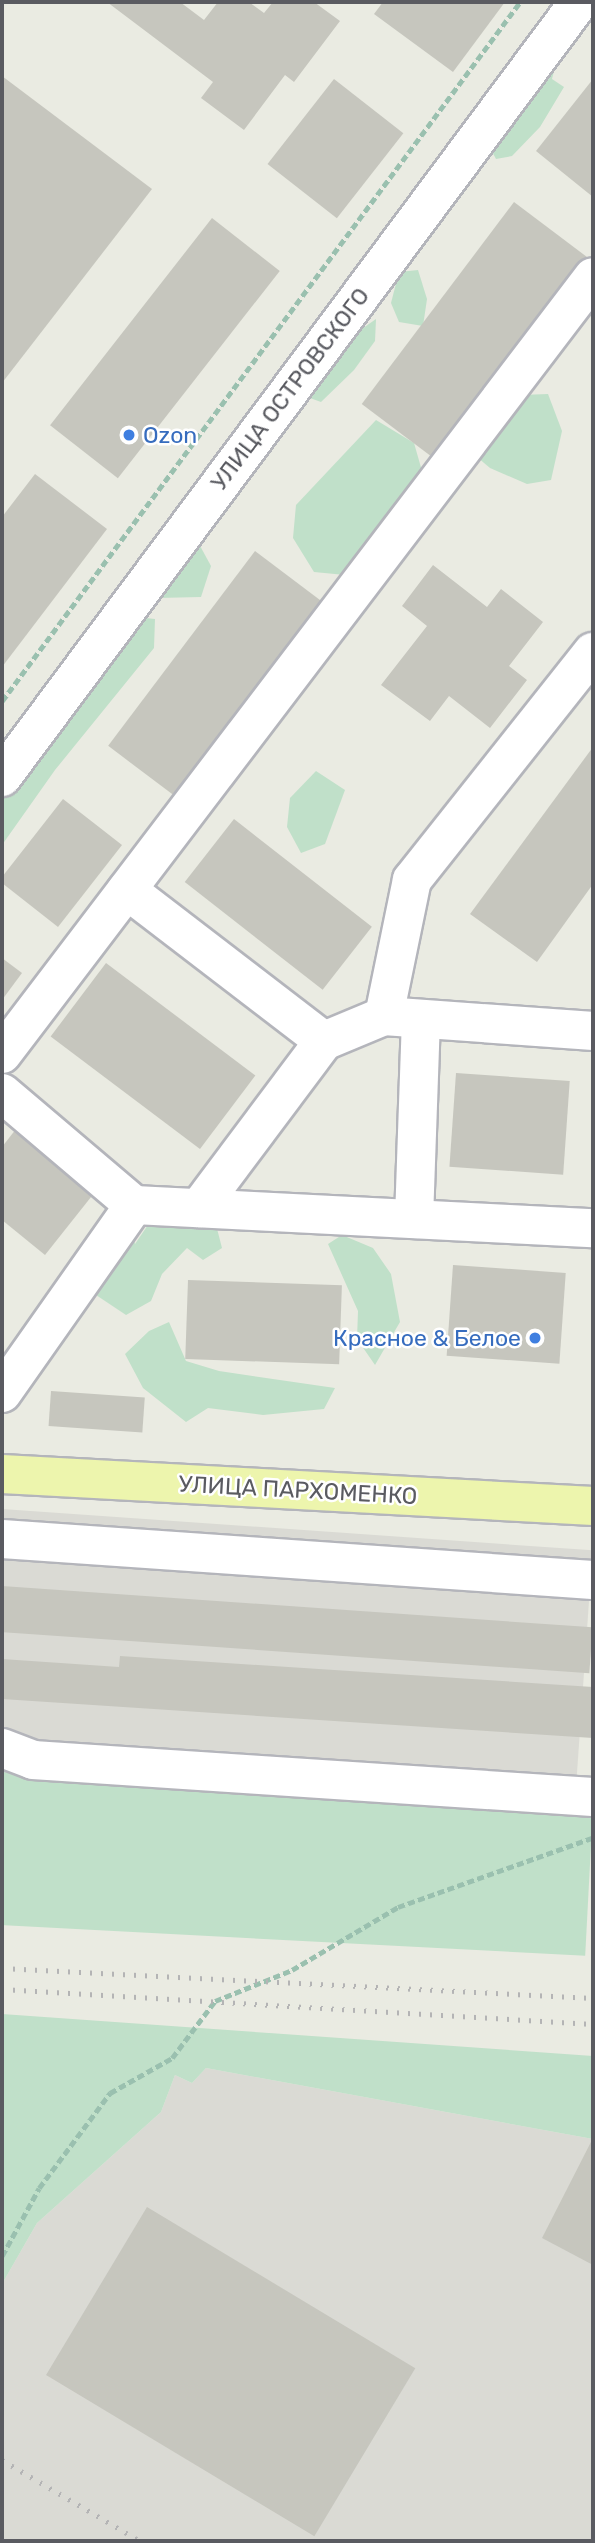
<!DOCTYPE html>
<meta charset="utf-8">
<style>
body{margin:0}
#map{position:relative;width:595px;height:2543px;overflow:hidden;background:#eaebe2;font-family:Rubik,sans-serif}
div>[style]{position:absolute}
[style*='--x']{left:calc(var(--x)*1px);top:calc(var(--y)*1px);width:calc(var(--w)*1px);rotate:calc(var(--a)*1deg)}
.industrial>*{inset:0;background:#dadad4;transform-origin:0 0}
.green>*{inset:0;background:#c0e0c9;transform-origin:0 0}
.building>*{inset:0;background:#c6c6be;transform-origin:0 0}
.path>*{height:4.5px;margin-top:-2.25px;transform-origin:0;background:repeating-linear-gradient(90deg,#9ac0af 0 7px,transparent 0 10.5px)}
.roads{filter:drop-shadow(2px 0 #b4b5bb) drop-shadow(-2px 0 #b4b5bb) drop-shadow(0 2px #b4b5bb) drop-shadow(0 -2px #b4b5bb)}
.minor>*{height:38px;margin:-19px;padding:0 19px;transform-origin:19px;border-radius:19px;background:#fff}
.major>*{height:38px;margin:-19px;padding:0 19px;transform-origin:19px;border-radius:19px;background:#edf5ad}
.rail>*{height:5px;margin-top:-2.5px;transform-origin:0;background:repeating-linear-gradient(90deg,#b4b4b5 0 2px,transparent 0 11px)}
.dots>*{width:19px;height:19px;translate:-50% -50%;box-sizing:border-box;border:4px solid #fff;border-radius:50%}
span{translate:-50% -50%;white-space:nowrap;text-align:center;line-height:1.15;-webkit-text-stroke:5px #fff;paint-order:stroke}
.street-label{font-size:23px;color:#5a5b61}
.shop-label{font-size:23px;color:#366cbe}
.left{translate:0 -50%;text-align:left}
.right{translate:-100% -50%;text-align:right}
.frame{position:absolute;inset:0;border:4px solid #5a5b61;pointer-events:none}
</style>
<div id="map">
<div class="industrial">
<div style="left:2px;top:1509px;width:592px;height:263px;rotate:4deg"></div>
<div style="clip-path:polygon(206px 2068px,593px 2139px,593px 2541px,2px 2541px,2px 2284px,37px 2223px,161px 2112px,175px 2075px,192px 2083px)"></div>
</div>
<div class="green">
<div style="clip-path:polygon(556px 63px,552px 79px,564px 87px,540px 127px,512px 156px,496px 159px,487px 142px)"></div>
<div style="clip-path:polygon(418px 270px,427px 299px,423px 326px,399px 322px,391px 303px,399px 272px)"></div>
<div style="clip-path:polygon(376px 319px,375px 341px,354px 370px,321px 402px,310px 398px,311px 387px,349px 338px)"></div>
<div style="clip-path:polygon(548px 394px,562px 431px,551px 480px,527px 484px,490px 468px,477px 457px,521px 395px)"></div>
<div style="clip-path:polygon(376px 420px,414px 443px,426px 485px,345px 575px,314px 572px,293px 538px,296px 505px)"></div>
<div style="clip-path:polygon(199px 544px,211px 566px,201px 597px,158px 598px)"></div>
<div style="clip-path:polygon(137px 617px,155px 619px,154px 648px,55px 770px,2px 845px,2px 785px)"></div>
<div style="clip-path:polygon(316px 771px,345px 790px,325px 844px,301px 853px,287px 827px,290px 798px)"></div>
<div style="clip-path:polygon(214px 1217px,222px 1248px,203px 1260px,187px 1248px,162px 1274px,151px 1301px,126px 1315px,96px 1295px,103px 1244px,98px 1220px,131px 1224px,135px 1244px,150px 1222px)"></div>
<div style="clip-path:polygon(342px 1235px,373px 1248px,391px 1274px,400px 1322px,375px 1365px,357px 1339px,358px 1311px,328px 1244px)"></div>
<div style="clip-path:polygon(169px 1322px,186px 1361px,219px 1371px,335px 1388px,324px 1409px,263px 1415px,208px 1408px,186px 1422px,143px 1388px,125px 1354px,149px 1331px)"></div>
<div style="left:2px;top:1772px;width:592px;height:153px;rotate:3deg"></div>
<div style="clip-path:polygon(2px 2014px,593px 2056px,593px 2139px,206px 2068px,192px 2083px,175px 2075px,161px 2112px,37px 2223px,2px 2284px)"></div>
</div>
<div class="building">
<div style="clip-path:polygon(107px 2px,180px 2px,204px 20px,218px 2px,249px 2px,264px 13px,273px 2px,314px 2px,340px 21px,294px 82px,285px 75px,244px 130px,201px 98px,213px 82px)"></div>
<div style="clip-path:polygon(383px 2px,505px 2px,453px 72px,374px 14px)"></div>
<div style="clip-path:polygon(2px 76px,152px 189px,2px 383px)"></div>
<div style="left:334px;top:79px;width:88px;height:108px;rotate:38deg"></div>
<div style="clip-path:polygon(593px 79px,593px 197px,536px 151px)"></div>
<div style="left:514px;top:202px;width:91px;height:253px;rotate:37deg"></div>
<div style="left:212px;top:218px;width:86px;height:263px;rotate:38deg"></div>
<div style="clip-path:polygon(35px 474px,107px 529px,2px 667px,2px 517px)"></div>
<div style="left:255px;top:551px;width:88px;height:244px;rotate:37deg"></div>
<div style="clip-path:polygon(433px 565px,487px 607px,501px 589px,543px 622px,509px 666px,527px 680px,490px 728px,449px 696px,430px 721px,381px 685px,427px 626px,402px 606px)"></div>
<div style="clip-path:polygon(593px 747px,593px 884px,537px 962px,470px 914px)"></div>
<div style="clip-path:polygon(63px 799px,122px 845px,58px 927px,2px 883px,2px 877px)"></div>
<div style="left:234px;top:819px;width:175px;height:80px;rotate:38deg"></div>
<div style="clip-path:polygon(2px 958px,22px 973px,2px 1000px)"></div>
<div style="left:106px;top:963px;width:187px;height:92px;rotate:37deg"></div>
<div style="left:456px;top:1073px;width:114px;height:94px;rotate:4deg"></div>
<div style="clip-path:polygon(16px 1129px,95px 1192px,45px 1255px,2px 1220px,2px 1147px)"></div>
<div style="left:453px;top:1265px;width:113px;height:91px;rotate:4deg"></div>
<div style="left:188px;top:1280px;width:154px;height:79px;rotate:2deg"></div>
<div style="left:51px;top:1391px;width:94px;height:35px;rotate:4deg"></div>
<div style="left:2px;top:1586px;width:592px;height:46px;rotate:4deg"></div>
<div style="clip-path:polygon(120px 1656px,593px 1687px,593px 1738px,2px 1699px,2px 1659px,119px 1667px)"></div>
<div style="clip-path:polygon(593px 2138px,593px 2265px,542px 2238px)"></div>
<div style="left:147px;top:2207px;width:313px;height:196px;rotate:31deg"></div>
</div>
<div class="path">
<div style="--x:2;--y:701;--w:870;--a:-53.46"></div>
<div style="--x:2;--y:2256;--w:77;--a:-61.4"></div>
<div style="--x:39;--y:2188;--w:119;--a:-53.2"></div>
<div style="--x:110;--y:2093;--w:71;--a:-29.4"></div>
<div style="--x:172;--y:2058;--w:71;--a:-53"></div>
<div style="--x:215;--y:2001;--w:83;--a:-21.9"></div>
<div style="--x:292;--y:1970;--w:123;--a:-30.7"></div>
<div style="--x:398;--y:1907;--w:206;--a:-19.6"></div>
</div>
<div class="roads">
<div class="minor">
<div style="--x:2;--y:777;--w:966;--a:-53.33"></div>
<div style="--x:127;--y:890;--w:248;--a:37.5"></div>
<div style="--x:384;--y:1016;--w:210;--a:4.1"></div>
<div style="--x:2;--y:1054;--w:976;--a:-52.74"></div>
<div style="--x:2;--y:1093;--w:173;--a:40.3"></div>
<div style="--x:199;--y:1208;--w:209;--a:-53.2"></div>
<div style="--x:324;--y:1041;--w:65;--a:-22.6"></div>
<div style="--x:384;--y:1016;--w:139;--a:-78.4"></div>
<div style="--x:412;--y:880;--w:291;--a:-51.6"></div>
<div style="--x:414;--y:1219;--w:200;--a:-88"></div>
<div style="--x:2;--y:1393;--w:230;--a:-54.9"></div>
<div style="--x:134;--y:1205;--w:460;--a:2.9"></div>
<div style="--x:2;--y:1539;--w:592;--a:3.97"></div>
<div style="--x:2;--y:1748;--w:33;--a:21"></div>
<div style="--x:33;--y:1760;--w:561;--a:3.78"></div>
</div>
<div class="major">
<div style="--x:2;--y:1474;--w:592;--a:3.1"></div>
</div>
</div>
<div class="rail">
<div style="--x:2;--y:1968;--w:592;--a:2.91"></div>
<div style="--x:2;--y:1989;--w:592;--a:3.39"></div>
<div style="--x:2;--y:2460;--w:160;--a:30.4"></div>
</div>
<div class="dots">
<div style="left:129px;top:435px;background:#3f7fe0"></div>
<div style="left:535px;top:1338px;background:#3f7fe0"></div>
</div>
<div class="street-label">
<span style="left:290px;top:389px;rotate:-53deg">УЛИЦА ОСТРОВСКОГО</span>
<span style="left:298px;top:1490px;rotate:3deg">УЛИЦА ПАРХОМЕНКО</span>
</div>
<div class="shop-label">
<span class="left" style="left:143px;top:435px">Ozon</span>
<span class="right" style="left:521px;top:1338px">Красное &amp; Белое</span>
</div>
<div class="frame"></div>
</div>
